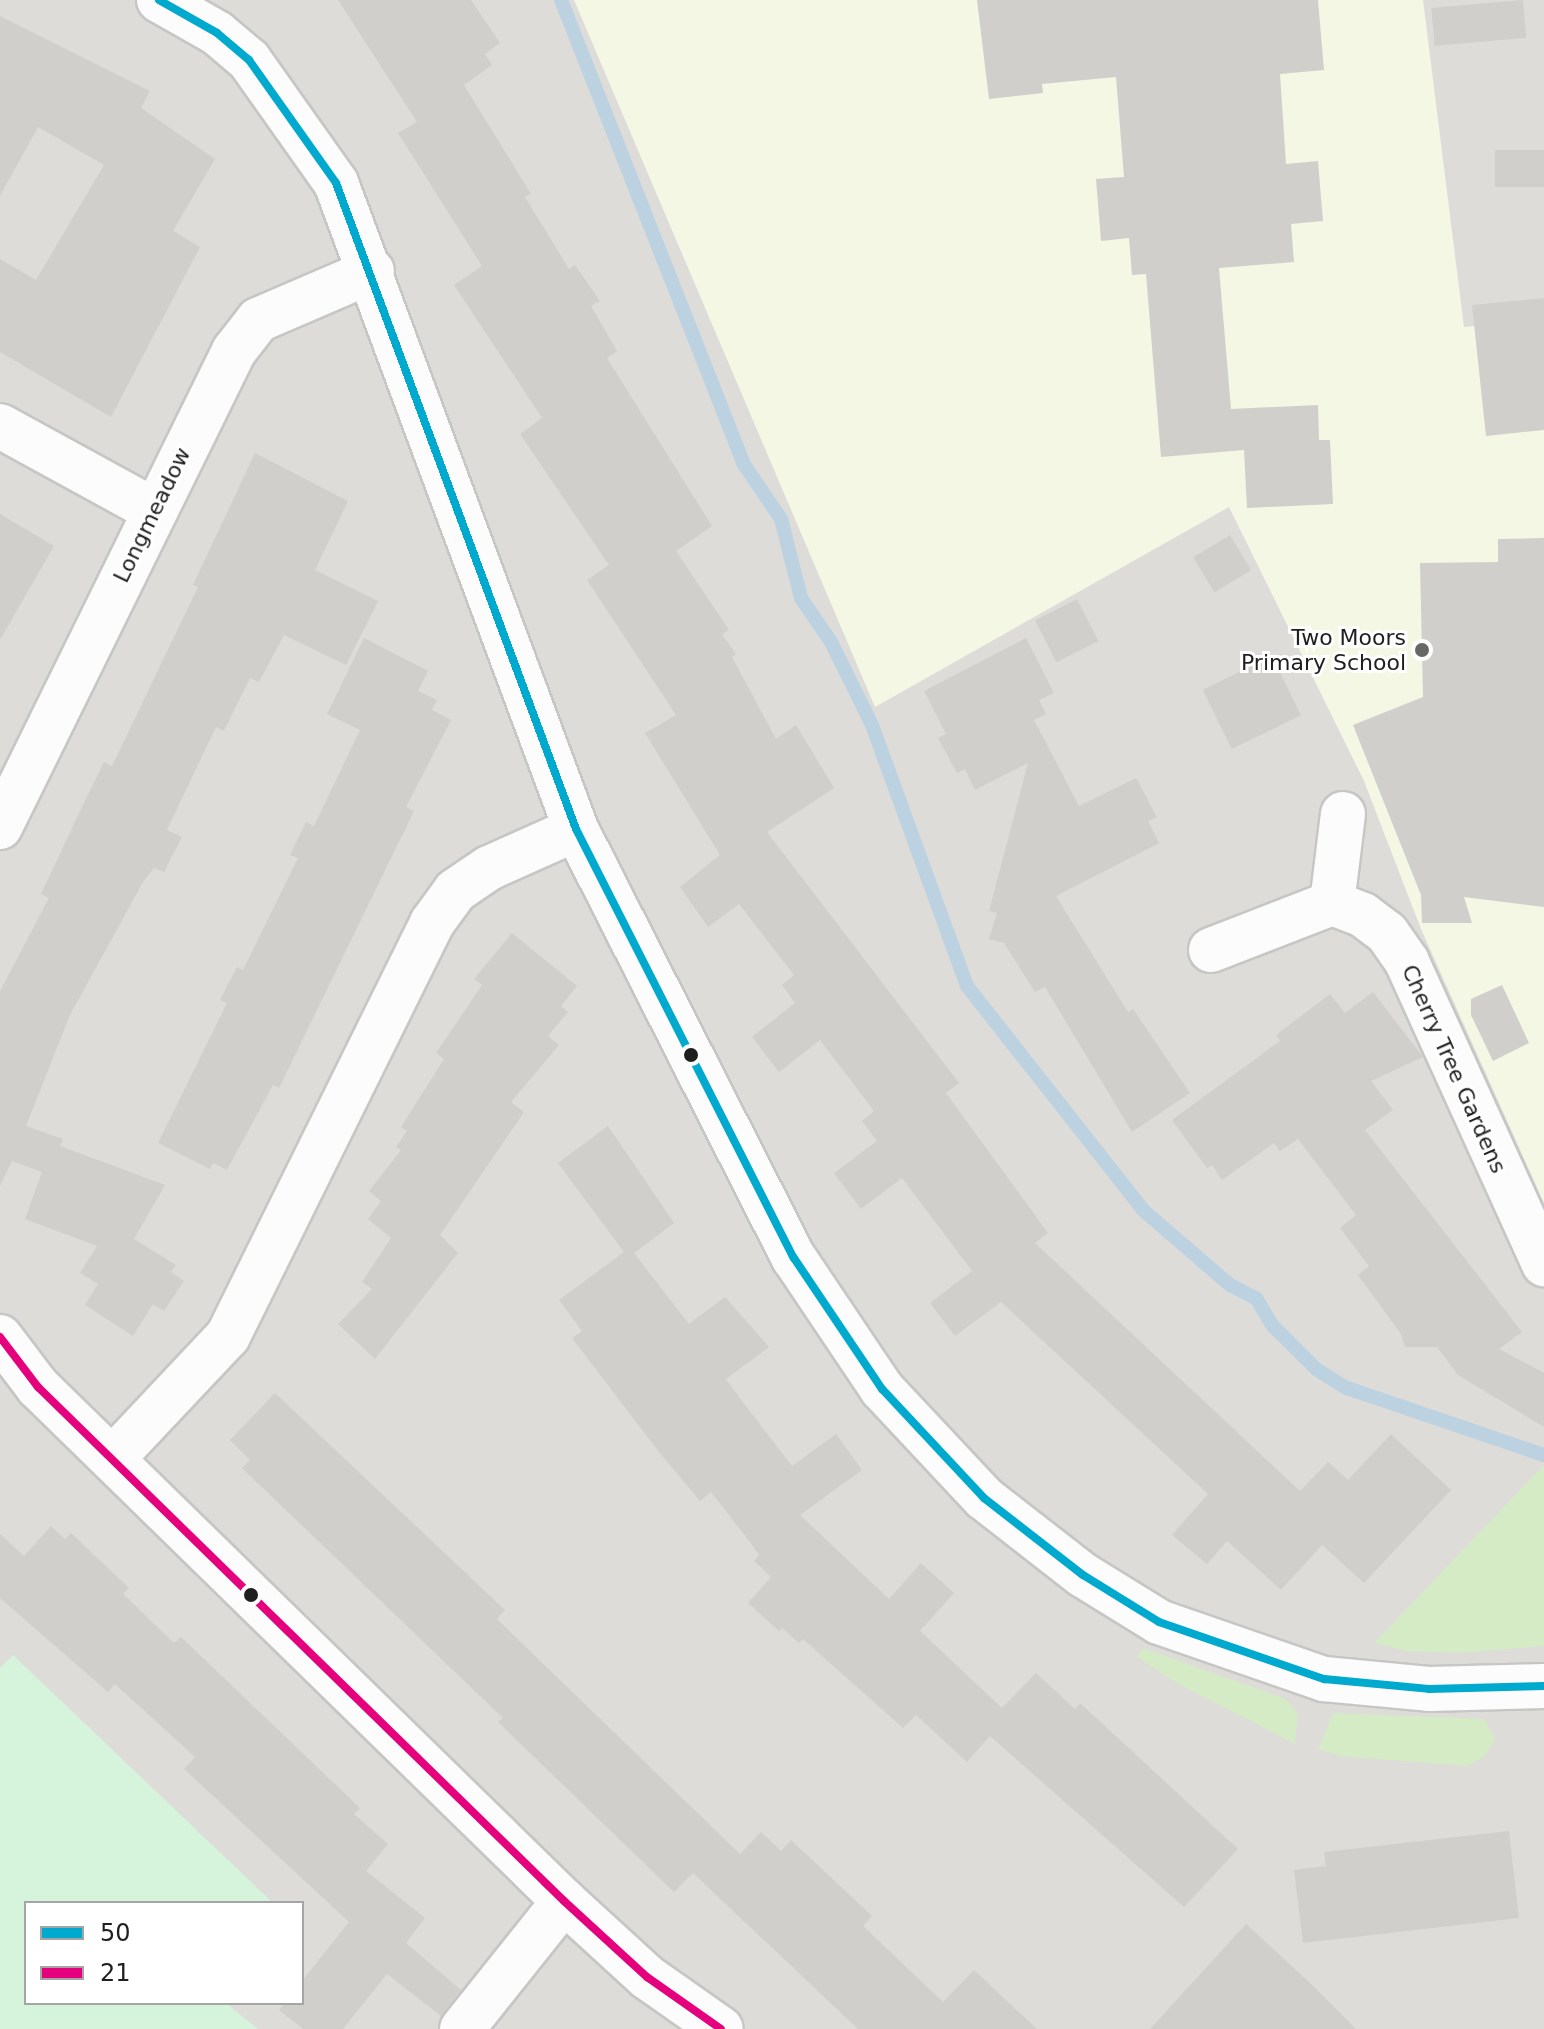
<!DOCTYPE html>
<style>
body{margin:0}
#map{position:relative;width:1544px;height:2029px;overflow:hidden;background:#eeede8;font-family:"DejaVu Sans",sans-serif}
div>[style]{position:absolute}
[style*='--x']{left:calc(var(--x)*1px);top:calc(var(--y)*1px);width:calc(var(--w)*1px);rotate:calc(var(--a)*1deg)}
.residential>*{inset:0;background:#dddcd9}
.education>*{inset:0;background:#f4f7e4}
.grass>*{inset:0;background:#d4ebc6}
.park>*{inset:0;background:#d6f4dc}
.stream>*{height:14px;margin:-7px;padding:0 7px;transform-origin:7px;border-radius:7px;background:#bcd2e1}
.building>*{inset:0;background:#d0cfcb;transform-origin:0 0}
.roads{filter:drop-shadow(2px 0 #c6c6c4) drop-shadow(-2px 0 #c6c6c4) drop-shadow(0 2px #c6c6c4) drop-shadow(0 -2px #c6c6c4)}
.street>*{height:44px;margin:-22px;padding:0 22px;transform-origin:22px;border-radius:22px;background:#fcfcfc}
.bus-1>*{height:8px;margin:-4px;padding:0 4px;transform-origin:4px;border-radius:4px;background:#00a9ce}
.bus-2>*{height:8px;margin:-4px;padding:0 4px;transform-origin:4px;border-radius:4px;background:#e5007d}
.dots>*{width:22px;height:22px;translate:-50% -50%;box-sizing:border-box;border:4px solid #fff;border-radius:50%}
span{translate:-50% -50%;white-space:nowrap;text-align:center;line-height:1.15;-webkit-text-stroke:6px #fff;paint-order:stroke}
.street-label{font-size:22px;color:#1f1f1f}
.poi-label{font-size:22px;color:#1f1f1f}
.right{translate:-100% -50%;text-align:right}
.legend{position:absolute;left:24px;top:1901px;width:280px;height:104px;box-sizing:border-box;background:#fff;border:2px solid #a5a5a5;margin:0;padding:10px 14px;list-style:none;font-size:24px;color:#1f1f1f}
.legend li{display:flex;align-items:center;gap:16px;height:40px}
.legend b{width:40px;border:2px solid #a5a5a5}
</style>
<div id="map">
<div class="residential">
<div style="clip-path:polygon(evenodd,0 0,1544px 0,1544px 2029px,0 2029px,0 0,26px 1903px,302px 1903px,302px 2003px,26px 2003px,26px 1903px)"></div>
</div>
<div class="education">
<div style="clip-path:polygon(574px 0,1423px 0,1464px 327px,1544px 320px,1544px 1203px,1421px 929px,1364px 781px,1229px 507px,875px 707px)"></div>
</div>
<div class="grass">
<div style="clip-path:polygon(1544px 1465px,1544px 1646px,1458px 1653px,1406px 1651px,1374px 1643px)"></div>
<div style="clip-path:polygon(1143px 1648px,1286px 1699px,1298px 1714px,1295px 1744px,1177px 1683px,1137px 1657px)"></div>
<div style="clip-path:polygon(1333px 1713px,1484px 1719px,1495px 1739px,1484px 1757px,1467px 1766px,1340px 1756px,1318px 1749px)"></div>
</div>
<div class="park">
<div style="clip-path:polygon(13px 1655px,273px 1903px,26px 1903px,26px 2003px,226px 2003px,258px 2029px,0 2029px,0 1668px)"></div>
</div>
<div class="stream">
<div style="--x:561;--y:0;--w:497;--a:68.5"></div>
<div style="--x:743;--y:463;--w:68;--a:55.8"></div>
<div style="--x:781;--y:519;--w:81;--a:75.8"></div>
<div style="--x:801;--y:598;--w:53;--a:55.7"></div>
<div style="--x:831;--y:642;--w:93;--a:63.7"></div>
<div style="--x:872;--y:725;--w:278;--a:70"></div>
<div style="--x:967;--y:986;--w:285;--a:51.8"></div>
<div style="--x:1143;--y:1210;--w:115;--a:40.8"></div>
<div style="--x:1230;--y:1285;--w:29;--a:27"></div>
<div style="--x:1256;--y:1298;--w:33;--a:59"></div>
<div style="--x:1273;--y:1326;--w:61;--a:45"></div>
<div style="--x:1316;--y:1369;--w:36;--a:32"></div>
<div style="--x:1347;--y:1388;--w:208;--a:18.8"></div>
</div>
<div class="building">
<div style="clip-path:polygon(338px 0,471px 0,500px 43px,485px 54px,492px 65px,464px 85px,531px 194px,525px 197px,569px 269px,575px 265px,600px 301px,591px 306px,617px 351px,607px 358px,712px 526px,676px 551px,729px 630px,722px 634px,736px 654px,732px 657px,776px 739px,796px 725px,834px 788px,767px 832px,959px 1083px,946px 1093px,1048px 1233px,1035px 1243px,1300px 1491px,1328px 1462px,1348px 1480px,1391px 1434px,1451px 1490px,1364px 1583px,1322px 1545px,1281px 1590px,1227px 1541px,1207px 1564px,1172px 1535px,1208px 1494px,1001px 1302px,955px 1336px,930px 1303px,972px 1271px,902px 1178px,861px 1209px,834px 1173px,877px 1141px,862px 1121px,874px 1111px,820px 1040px,779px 1072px,752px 1037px,795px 1003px,782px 985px,794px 975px,739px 904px,708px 927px,680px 887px,720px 855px,645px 733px,676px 715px,587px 580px,609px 565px,520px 434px,542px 418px,454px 285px,482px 266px,398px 133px,417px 122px)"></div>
<div style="clip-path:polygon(977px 0,1318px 0,1324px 70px,1280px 74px,1286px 164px,1318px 161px,1323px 221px,1291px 224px,1294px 262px,1219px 268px,1231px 409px,1318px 405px,1319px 440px,1330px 440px,1333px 504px,1247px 508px,1244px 450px,1161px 457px,1146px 274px,1132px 275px,1129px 238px,1101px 241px,1096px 179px,1124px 177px,1116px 77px,1042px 84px,1043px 93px,989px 99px)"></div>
<div style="left:1523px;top:0;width:38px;height:92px;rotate:85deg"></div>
<div style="clip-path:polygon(0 16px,150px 91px,141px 108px,215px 159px,173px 231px,200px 247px,111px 417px,0 352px,0 259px,36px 280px,104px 165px,38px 127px,0 196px)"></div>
<div style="left:1544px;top:150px;width:37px;height:49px;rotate:90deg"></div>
<div style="clip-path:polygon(1544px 298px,1544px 430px,1486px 436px,1472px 305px)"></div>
<div style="clip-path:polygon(255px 453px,348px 501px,315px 570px,378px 601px,346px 665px,284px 635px,259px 682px,250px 678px,224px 731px,216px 727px,167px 830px,182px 837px,164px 872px,154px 868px,143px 882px,70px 1015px,26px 1126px,63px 1139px,60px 1146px,165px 1185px,134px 1239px,176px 1265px,171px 1272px,184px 1281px,164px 1311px,153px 1304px,133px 1336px,85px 1305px,98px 1284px,80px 1273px,97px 1246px,25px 1219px,42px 1172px,12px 1161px,0 1186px,0 991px,49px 898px,41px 894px,80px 811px,104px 762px,112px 766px,198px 587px,193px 585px)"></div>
<div style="clip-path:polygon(0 514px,54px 546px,0 640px)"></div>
<div style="left:1230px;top:535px;width:41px;height:43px;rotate:59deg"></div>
<div style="clip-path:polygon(1544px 538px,1544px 907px,1464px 897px,1472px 923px,1422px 923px,1421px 895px,1353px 725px,1423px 697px,1420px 563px,1498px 562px,1498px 539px)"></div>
<div style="left:1077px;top:599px;width:47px;height:47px;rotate:63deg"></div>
<div style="clip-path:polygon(364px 638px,428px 671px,418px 691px,437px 700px,432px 710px,451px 720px,406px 807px,414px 811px,279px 1088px,273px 1085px,227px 1170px,213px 1163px,210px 1169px,158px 1143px,227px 1003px,220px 1000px,237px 967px,243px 970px,298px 858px,290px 855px,306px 822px,314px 826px,360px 730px,327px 714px)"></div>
<div style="clip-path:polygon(1026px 638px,1054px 693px,1039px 700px,1046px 714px,1034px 720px,1079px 806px,1136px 778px,1157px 817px,1148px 821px,1159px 843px,1056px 896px,1128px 1012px,1133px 1009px,1190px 1093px,1132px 1132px,1045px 987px,1035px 992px,1004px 943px,989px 939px,997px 913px,989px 911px,1028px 763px,975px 790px,965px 769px,957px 773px,938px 738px,946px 734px,924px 691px)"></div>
<div style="left:1272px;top:656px;width:66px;height:77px;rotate:64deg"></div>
<div style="clip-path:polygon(512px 933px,577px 986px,561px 1006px,568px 1012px,548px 1036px,559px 1045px,511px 1102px,524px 1112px,440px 1235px,458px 1253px,375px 1359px,338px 1324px,372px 1289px,362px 1282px,391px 1238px,368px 1219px,381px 1201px,369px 1191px,401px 1150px,396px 1147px,407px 1131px,401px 1127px,444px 1059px,436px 1053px,482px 985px,474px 979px)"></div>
<div style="clip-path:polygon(1502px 985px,1529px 1043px,1493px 1061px,1471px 1015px,1471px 999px)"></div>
<div style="clip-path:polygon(1373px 992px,1423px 1057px,1371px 1081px,1393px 1110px,1365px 1130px,1522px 1332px,1499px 1349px,1544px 1373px,1544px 1427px,1458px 1375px,1437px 1347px,1405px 1347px,1401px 1334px,1358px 1275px,1369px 1266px,1340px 1228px,1356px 1215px,1298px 1139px,1280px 1151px,1274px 1143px,1222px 1180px,1212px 1165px,1207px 1168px,1172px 1120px,1280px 1041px,1276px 1035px,1330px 994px,1345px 1013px)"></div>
<div style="clip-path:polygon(608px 1126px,674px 1223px,634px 1253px,689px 1324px,725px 1297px,769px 1347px,726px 1379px,739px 1397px,792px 1466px,836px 1434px,862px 1470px,800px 1515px,889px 1599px,921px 1563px,954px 1593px,920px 1631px,1002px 1708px,1036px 1673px,1075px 1709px,1080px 1703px,1238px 1849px,1184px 1907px,990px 1736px,967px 1762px,916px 1715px,903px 1728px,803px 1639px,799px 1643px,782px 1628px,779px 1631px,748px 1603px,771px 1577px,754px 1561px,759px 1555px,753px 1546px,711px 1492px,700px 1501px,659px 1452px,572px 1338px,582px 1331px,559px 1300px,624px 1252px,558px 1163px)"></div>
<div style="clip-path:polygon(275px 1393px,505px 1610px,497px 1619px,740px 1854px,761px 1832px,781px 1851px,791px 1840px,872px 1916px,863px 1926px,943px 2002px,974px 1970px,1037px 2029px,858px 2029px,693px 1873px,674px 1892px,498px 1722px,503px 1718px,242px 1468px,250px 1460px,230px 1440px)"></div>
<div style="clip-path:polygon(51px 1526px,65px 1539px,71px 1533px,129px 1588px,123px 1594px,174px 1643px,181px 1637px,360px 1808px,354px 1814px,388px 1844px,366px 1871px,425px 1918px,406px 1943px,461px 1990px,441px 2016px,387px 1974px,343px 2029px,303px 2029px,279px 2010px,285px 2003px,302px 2003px,302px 1981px,349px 1922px,184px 1769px,195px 1757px,115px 1684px,108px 1692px,0 1598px,0 1534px,24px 1556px)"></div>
<div style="clip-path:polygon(1509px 1831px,1519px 1918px,1303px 1943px,1294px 1870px,1326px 1866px,1324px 1852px)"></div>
<div style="clip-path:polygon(1246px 1924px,1307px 1980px,1356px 2029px,1150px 2029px)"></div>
</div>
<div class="roads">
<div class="street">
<div style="--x:159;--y:0;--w:67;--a:29.6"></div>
<div style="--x:217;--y:33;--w:42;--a:40.2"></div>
<div style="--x:249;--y:60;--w:151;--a:54.7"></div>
<div style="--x:336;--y:183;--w:689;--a:69.62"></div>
<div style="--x:576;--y:829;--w:481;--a:63.1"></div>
<div style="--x:794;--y:1258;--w:158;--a:56.1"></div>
<div style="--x:882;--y:1389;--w:149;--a:46.9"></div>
<div style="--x:984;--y:1498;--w:125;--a:37.9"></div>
<div style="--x:1083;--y:1575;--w:89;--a:31.7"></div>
<div style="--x:1159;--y:1622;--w:175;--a:19.1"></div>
<div style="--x:1324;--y:1679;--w:105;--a:5.4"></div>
<div style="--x:1429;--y:1689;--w:115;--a:-1.5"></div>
<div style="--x:0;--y:426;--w:177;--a:28.7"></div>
<div style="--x:1343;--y:814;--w:90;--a:97"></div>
<div style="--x:1332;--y:903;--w:33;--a:21"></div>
<div style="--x:1363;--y:915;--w:30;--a:37"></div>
<div style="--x:1387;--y:933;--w:35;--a:55"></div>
<div style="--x:1407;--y:962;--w:332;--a:65.6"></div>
<div style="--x:0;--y:827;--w:530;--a:-63.82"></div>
<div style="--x:234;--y:351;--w:39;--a:-52"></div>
<div style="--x:258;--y:320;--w:124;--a:-23.3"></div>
<div style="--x:1211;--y:950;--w:130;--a:-21.2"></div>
<div style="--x:0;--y:1337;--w:63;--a:52.8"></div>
<div style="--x:38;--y:1387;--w:735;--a:44.34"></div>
<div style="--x:564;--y:1901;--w:113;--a:42.5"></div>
<div style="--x:647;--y:1977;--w:90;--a:35.1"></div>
<div style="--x:114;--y:1457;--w:166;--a:-46.7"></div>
<div style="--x:228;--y:1336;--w:461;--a:-63.7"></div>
<div style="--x:432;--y:923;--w:39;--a:-54"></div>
<div style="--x:455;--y:891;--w:41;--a:-34.1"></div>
<div style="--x:489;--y:868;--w:95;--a:-24.1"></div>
<div style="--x:462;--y:2029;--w:164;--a:-51.4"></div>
</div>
</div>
<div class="bus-1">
<div style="--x:159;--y:0;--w:67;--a:29.6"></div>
<div style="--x:217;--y:33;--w:42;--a:40.2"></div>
<div style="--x:249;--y:60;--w:151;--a:54.7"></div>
<div style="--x:336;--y:183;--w:689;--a:69.62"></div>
<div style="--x:576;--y:829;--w:481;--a:63.1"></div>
<div style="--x:794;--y:1258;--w:158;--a:56.1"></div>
<div style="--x:882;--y:1389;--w:149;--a:46.9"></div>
<div style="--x:984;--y:1498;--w:125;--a:37.9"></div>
<div style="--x:1083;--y:1575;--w:89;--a:31.7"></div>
<div style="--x:1159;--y:1622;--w:175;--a:19.1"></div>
<div style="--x:1324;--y:1679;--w:105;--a:5.4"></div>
<div style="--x:1429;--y:1689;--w:115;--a:-1.5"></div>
</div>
<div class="bus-2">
<div style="--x:0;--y:1337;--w:63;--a:52.8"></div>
<div style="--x:38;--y:1387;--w:735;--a:44.34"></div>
<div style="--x:564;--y:1901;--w:113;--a:42.5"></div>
<div style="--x:647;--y:1977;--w:90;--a:35.1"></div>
</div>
<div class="dots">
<div style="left:1422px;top:650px;background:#676765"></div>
<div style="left:691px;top:1055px;background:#1f1f1f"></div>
<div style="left:251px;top:1595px;background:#1f1f1f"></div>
</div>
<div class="street-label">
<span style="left:152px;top:515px;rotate:-64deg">Longmeadow</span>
<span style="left:1454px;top:1069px;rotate:66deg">Cherry Tree Gardens</span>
</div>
<div class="poi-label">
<span class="right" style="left:1406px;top:650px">Two Moors<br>Primary School</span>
</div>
<ul class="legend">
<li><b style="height:10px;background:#00a9ce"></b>50</li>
<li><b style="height:10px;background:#e5007d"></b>21</li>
</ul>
</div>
